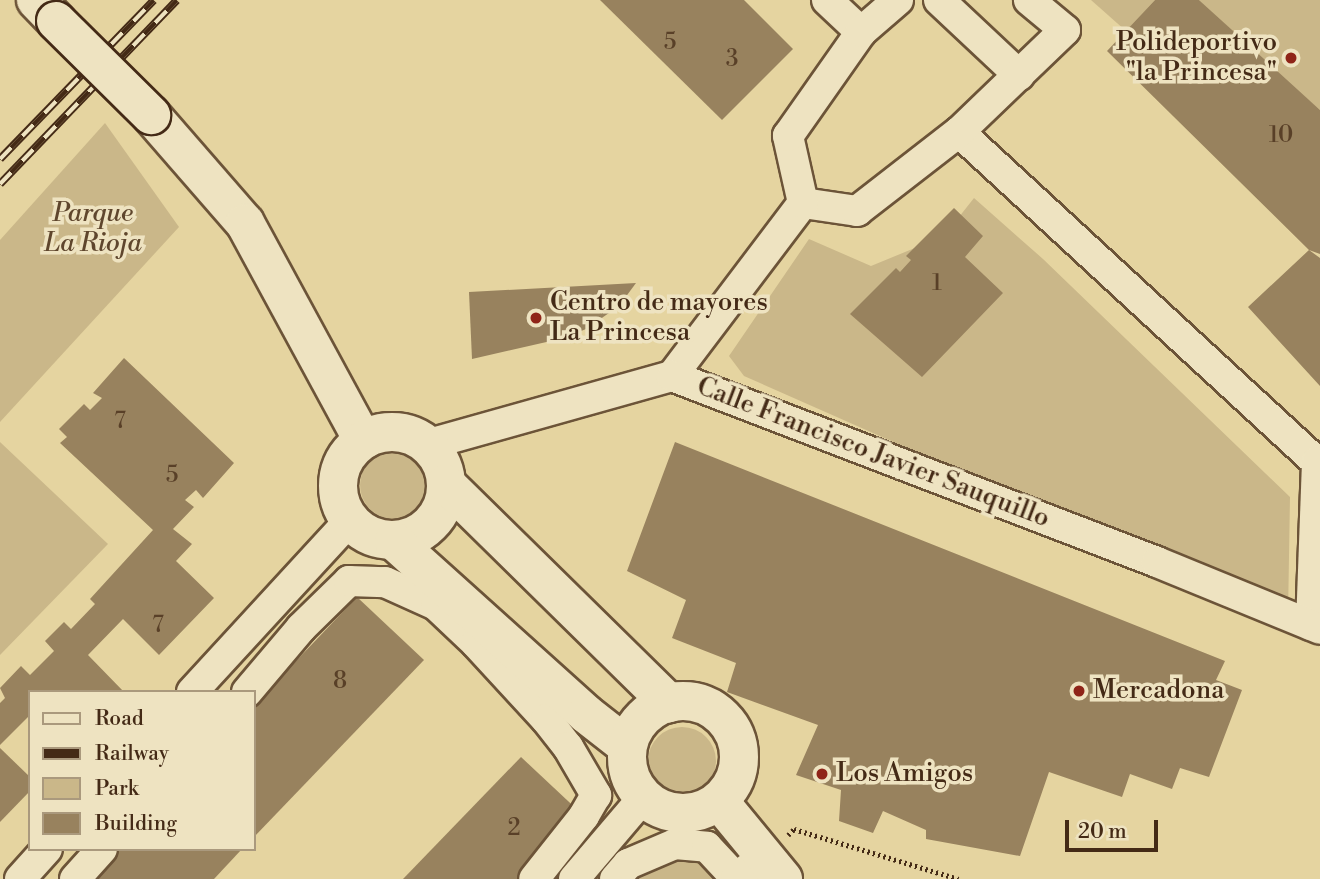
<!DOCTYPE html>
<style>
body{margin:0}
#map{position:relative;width:1320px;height:879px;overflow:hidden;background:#e5d4a0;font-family:"Libre Bodoni",serif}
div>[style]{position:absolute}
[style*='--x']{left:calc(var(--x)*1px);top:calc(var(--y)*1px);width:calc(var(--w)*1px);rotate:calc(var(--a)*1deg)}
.green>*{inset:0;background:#cab789}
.round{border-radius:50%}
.building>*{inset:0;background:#98825e}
.path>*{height:4.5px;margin-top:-2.25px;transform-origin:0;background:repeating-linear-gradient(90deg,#442a16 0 2px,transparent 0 5.5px)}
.roads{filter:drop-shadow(2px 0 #6c5438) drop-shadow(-2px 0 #6c5438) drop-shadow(0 2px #6c5438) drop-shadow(0 -2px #6c5438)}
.street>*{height:30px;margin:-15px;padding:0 15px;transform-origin:15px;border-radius:15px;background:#eee3c1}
.secondary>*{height:38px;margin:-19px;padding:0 19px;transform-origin:19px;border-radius:19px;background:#eee3c1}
.secondary>.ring{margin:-19px;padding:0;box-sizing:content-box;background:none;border:38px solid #eee3c1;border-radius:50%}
.rail>*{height:8px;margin-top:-4px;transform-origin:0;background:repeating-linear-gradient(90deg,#eee3c1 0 16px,#442a16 0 32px);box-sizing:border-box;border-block:2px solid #442a16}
.bridges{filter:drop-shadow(2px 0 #442a16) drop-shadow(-2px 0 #442a16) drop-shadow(0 2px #442a16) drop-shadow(0 -2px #442a16)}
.secondary-bridge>*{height:38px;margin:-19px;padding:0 19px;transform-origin:19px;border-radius:19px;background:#eee3c1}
.dots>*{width:19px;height:19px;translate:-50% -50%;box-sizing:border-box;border:4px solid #eee3c1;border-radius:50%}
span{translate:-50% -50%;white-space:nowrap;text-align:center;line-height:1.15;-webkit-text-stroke:7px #eee3c1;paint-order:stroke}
.number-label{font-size:23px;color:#594028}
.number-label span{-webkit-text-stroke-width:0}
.poi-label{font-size:26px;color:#442a16}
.right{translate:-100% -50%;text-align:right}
.left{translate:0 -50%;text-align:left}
.park-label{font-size:26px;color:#5f462d;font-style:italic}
.street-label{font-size:26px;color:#442a16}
.legend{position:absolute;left:28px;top:690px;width:228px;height:161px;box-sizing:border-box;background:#eee3c1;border:2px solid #aa997d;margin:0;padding:9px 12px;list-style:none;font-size:21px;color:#442a16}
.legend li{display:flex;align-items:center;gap:14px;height:35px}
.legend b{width:35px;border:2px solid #aa997d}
.scale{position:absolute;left:1065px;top:820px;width:93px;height:32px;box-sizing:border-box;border:4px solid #442a16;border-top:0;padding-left:9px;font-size:21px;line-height:24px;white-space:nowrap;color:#442a16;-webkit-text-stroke:5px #eee3c1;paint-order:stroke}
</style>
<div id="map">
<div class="green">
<div style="clip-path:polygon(1091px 0,1155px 0,1126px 31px)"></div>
<div style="clip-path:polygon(1199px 0,1320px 0,1320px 110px,1289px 83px)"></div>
<div style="clip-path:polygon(105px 123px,179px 227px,0 422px,0 240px)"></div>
<div style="clip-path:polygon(974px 198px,1043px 259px,1290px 497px,1288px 616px,744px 376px,729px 356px,809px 239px,871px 266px,944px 236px)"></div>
<div style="clip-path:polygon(0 442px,108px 544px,0 655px)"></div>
<div class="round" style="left:360px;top:451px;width:68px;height:68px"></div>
<div class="round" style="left:648px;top:727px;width:68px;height:68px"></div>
<div style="clip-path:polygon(675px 844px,733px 879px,635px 879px)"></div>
</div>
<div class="building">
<div style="clip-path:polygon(600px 0,744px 0,793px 49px,722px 120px)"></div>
<div style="clip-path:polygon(1155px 0,1199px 0,1320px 110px,1320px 254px,1309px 250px,1320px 258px,1320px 386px,1248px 307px,1309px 250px,1107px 51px)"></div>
<div style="clip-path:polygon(954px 208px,983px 236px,965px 257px,1003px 293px,922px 377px,850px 314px,896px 268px,900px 272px,911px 260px,906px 256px)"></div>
<div style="clip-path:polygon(636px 283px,619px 306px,586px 329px,564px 338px,472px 359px,469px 292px)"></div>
<div style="clip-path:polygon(124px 358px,234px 463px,203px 498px,196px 490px,185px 500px,194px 507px,173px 529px,192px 544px,176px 561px,214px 598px,159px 655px,123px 619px,88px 655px,124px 692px,30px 692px,30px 715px,0 745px,0 703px,5px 698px,0 688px,21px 666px,30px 675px,54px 651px,45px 641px,64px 622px,71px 629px,95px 604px,90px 599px,153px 530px,60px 443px,67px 437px,59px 429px,84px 404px,90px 410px,102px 398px,93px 393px)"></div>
<div style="clip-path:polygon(675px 442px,1225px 661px,1216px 680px,1242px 690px,1209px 777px,1180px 768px,1172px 789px,1130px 774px,1122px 797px,1049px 772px,1020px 856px,926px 839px,926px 830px,883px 811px,873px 833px,839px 821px,841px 790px,796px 775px,818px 725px,727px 692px,736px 663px,672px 638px,686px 600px,627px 571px)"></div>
<div style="clip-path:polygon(357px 597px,424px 660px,254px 837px,254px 705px)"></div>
<div style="clip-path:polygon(0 748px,30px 777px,30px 791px,0 822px)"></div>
<div style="clip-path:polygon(521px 757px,584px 816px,534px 879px,403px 879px)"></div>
<div style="clip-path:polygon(115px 849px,242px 849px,214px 879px,86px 879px)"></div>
</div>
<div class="path">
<div style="--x:788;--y:835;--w:8;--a:-45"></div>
<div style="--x:794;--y:829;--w:172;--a:16.9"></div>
</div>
<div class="roads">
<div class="street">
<div style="--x:827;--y:0;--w:47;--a:43.3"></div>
<div style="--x:939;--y:0;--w:110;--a:43.2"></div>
<div style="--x:959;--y:132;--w:487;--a:42.7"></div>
<div style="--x:1317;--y:462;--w:163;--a:92.1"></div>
<div style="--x:803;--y:203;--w:55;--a:8.4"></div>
<div style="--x:857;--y:211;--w:129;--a:-37.8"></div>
<div style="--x:959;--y:132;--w:147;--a:-43.9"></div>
<div style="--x:1065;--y:30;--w:47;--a:-140.2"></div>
<div style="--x:672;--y:376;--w:217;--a:-52.9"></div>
<div style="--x:803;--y:203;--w:69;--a:-102.6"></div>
<div style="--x:788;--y:136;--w:127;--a:-54.9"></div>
<div style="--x:861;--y:32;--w:49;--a:-40.9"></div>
<div style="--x:426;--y:445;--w:255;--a:-15.7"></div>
<div style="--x:672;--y:376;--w:519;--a:20.98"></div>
<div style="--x:1157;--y:562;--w:176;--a:22.3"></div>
<div style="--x:192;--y:692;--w:234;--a:-47.4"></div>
<div style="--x:247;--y:692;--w:84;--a:-49.8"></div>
<div style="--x:301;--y:628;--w:67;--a:-44.4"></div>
<div style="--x:349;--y:581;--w:36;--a:2"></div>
<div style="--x:385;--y:582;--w:56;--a:24.3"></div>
<div style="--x:436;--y:605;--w:55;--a:43.5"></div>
<div style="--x:476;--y:643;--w:103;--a:47.4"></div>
<div style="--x:546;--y:719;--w:36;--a:52"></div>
<div style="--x:568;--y:747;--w:56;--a:59.7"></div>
<div style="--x:596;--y:795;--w:24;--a:120"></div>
<div style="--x:584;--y:816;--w:80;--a:128.4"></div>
<div style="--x:20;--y:879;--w:40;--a:-48"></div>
<div style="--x:75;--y:879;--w:40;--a:-48"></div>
<div style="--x:574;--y:879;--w:106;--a:-49.6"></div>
<div style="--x:615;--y:879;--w:20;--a:-49"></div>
<div style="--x:628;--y:864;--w:51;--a:-23.1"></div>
<div style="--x:675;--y:844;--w:32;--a:5"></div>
<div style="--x:707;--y:847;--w:42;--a:46.9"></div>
<div style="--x:736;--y:878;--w:36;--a:-38"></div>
</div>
<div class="secondary">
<div style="--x:36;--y:0;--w:29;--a:46"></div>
<div style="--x:151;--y:115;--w:143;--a:49"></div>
<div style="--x:245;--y:223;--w:247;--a:61.5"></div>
<div class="ring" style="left:338px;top:432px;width:70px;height:70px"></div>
<div style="--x:446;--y:484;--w:313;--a:44.5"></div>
<div style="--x:394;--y:541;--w:258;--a:42"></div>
<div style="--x:586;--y:714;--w:52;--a:38"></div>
<div class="ring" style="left:627px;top:701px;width:74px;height:74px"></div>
<div style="--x:719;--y:801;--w:101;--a:50.6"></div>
</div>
</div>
<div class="rail">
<div style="--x:0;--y:159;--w:221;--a:-45.9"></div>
<div style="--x:0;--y:184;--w:255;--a:-46.1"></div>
</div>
<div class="bridges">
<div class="secondary-bridge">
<div style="--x:56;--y:21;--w:134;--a:44.7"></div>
</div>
</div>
<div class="dots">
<div style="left:1291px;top:58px;background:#8f2418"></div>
<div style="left:536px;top:318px;background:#8f2418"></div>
<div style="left:1079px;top:691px;background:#8f2418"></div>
<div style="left:822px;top:774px;background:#8f2418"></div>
</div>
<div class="number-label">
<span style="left:670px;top:42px">5</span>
<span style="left:732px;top:59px">3</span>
<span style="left:1281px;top:135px">10</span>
<span style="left:937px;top:283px">1</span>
<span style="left:120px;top:421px">7</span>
<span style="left:172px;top:475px">5</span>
<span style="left:158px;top:625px">7</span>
<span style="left:340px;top:681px">8</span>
<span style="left:514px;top:828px">2</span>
</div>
<div class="poi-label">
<span class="right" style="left:1277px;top:58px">Polideportivo<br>"la Princesa"</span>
<span class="left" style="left:550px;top:318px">Centro de mayores<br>La Princesa</span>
<span class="left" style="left:1093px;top:691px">Mercadona</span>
<span class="left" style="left:836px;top:774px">Los Amigos</span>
</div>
<div class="park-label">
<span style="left:93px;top:229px">Parque<br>La Rioja</span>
</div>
<div class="street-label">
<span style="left:873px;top:453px;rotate:21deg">Calle Francisco Javier Sauquillo</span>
</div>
<ul class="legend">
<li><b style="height:9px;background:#eee3c1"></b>Road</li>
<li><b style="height:9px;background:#442a16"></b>Railway</li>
<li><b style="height:19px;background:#cab789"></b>Park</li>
<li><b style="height:19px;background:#98825e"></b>Building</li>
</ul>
<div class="scale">20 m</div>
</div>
